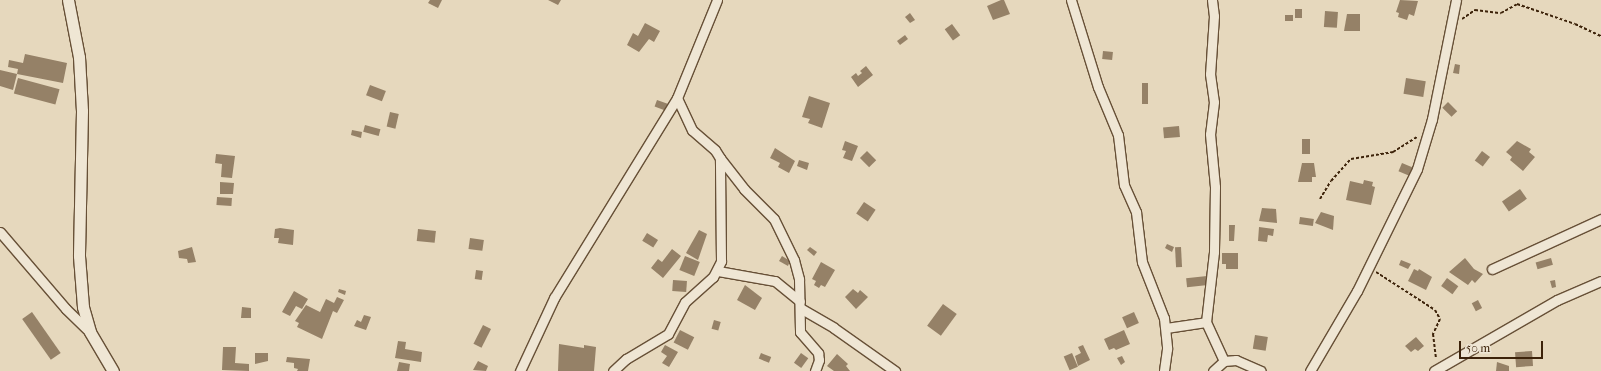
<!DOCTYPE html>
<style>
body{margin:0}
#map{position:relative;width:1601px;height:371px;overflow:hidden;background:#e6d8bd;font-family:"IM FELL French Canon",serif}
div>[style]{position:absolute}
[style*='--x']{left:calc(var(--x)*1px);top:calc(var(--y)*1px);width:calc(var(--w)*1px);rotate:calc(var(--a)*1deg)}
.building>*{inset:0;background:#958167;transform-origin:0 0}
.path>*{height:2px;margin-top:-1px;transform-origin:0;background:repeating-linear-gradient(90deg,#3d230a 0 3px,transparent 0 5px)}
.roads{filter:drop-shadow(1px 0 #675037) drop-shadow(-1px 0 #675037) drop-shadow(0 1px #675037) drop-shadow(0 -1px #675037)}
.minor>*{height:9px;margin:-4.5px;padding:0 4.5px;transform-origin:4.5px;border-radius:4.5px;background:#efe6d4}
.tertiary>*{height:11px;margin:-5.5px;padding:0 5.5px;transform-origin:5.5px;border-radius:5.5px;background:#efe6d4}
span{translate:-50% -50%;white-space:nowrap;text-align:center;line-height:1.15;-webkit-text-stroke:3px #efe6d4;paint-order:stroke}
.scale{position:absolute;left:1459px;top:341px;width:84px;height:18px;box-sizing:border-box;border:2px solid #3d230a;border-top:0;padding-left:5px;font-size:12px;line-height:14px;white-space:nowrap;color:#3d230a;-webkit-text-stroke:3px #efe6d4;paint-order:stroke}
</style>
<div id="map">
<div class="building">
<div style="clip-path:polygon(430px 0,442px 0,438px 8px,428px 3px)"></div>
<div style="clip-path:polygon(548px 0,561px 0,558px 5px)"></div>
<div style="clip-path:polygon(1001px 0,1004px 0,1010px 14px,993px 20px,987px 6px)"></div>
<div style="clip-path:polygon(1400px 0,1418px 1px,1414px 16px,1409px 14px,1407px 20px,1398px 17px,1399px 13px,1396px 12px)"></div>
<div style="left:1295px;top:9px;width:7px;height:9px"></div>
<div style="left:1325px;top:11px;width:13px;height:16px;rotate:4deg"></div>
<div style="clip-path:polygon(910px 13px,915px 20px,910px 23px,905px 17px)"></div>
<div style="clip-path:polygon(1347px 14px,1360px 14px,1360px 31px,1344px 31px)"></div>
<div style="left:1285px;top:15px;width:8px;height:6px"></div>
<div style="clip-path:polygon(645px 23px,660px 31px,654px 42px,649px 39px,639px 52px,627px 45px,633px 33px,638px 36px)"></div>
<div style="left:952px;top:24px;width:14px;height:9px;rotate:54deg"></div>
<div style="left:905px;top:35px;width:5px;height:10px;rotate:53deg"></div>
<div style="left:1103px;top:51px;width:10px;height:8px;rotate:6deg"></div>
<div style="clip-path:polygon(25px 54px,67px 63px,63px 83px,17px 74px,13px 90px,0 86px,0 70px,17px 74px,18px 69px,8px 67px,9px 60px,23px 63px)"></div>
<div style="clip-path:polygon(1455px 64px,1460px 65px,1459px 74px,1453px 73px)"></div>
<div style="clip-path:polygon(866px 66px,873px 75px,858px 87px,851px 77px,856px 73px,858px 76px,862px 73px,860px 71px)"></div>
<div style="left:18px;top:78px;width:43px;height:16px;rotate:15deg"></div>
<div style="left:1406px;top:78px;width:20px;height:16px;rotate:9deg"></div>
<div style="left:1142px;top:83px;width:6px;height:21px"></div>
<div style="left:370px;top:85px;width:17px;height:11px;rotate:21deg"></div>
<div style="clip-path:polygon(809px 96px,830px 103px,822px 128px,808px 123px,810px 119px,802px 117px)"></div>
<div style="left:657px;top:100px;width:12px;height:7px;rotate:20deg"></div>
<div style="left:1448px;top:102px;width:13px;height:8px;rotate:45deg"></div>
<div style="left:390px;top:112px;width:9px;height:15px;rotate:13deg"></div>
<div style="left:365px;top:125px;width:16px;height:7px;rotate:15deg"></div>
<div style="left:1179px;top:126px;width:11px;height:16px;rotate:85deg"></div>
<div style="clip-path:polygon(352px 130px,362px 132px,361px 138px,351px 135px)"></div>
<div style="left:1302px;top:139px;width:8px;height:15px"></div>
<div style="clip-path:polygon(845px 141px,858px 146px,852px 161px,843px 158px,846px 151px,842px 150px)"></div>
<div style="clip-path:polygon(1517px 141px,1531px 149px,1529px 152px,1535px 157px,1523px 171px,1510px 160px,1512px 157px,1506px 152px)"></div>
<div style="clip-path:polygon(775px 148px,795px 161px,789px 173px,778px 167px,780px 163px,770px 158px)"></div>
<div style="left:867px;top:151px;width:13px;height:10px;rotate:45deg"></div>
<div style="left:1482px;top:151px;width:10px;height:12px;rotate:37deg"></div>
<div style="clip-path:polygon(216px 154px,235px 156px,232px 178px,221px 177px,222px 164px,215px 163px)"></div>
<div style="clip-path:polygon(799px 160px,809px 163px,807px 170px,797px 166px)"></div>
<div style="clip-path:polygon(1302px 163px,1314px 163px,1316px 177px,1312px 177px,1312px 182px,1298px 182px)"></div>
<div style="left:1402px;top:163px;width:13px;height:9px;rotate:23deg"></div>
<div style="clip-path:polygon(1364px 180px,1373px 182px,1372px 186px,1375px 187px,1371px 205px,1346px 200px,1350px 181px,1363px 184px)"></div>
<div style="clip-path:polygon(220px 182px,234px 183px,233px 194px,220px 194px)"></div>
<div style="left:1520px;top:189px;width:12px;height:22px;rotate:55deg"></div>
<div style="left:217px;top:197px;width:15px;height:8px;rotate:4deg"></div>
<div style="left:864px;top:202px;width:14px;height:14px;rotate:34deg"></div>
<div style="clip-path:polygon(1262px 208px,1276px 209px,1277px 223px,1259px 221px)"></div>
<div style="clip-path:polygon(1321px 212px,1334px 216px,1333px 230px,1315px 223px)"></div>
<div style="left:1300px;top:217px;width:14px;height:7px;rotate:8deg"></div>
<div style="clip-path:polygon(1229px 225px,1235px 225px,1234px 241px,1229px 241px)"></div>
<div style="clip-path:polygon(1259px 227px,1274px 229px,1273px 236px,1268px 235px,1267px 242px,1258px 241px)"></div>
<div style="clip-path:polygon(280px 228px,294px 230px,293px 245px,278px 243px,279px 238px,274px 238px,275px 229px)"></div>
<div style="left:418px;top:229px;width:18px;height:12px;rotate:6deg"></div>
<div style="clip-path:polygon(699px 230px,707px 234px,698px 260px,686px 253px)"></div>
<div style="left:647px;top:233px;width:13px;height:9px;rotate:32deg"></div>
<div style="left:470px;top:238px;width:14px;height:11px;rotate:8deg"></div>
<div style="clip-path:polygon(1167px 244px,1174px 247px,1172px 252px,1165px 248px)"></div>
<div style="clip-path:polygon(192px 247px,196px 262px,188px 263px,187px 259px,179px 258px,178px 251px)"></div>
<div style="clip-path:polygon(810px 247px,817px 252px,814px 256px,807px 250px)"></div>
<div style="left:1181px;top:247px;width:20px;height:6px;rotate:87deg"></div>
<div style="clip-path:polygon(672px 249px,681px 256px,663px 278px,651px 268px,658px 259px,662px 262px)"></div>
<div style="clip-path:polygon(1222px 253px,1238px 253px,1238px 269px,1226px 269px,1226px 264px,1222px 264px)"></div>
<div style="left:685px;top:256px;width:16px;height:15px;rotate:22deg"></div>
<div style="clip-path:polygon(782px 256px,790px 261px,788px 266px,779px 261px)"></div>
<div style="clip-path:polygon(1465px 258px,1474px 269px,1483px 274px,1475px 283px,1472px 280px,1468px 285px,1449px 272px)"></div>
<div style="left:1551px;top:258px;width:7px;height:16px;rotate:74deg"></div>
<div style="clip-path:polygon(1401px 260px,1411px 264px,1408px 269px,1399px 265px)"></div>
<div style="clip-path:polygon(821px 262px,835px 270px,825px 287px,821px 285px,819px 288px,814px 285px,816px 281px,812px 279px)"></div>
<div style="clip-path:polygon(1414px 269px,1418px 271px,1419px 269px,1432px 277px,1426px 290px,1408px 281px)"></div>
<div style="left:476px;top:270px;width:7px;height:9px;rotate:8deg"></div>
<div style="left:1207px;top:276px;width:9px;height:21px;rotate:84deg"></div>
<div style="left:1447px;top:278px;width:14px;height:10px;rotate:36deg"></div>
<div style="left:673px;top:280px;width:14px;height:11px;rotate:4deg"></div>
<div style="clip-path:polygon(1555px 280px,1556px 287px,1552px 288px,1550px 281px)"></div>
<div style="clip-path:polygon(745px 285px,762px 298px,755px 310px,737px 300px)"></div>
<div style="clip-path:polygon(339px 289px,346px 291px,345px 295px,338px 292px)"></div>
<div style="clip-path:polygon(853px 289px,858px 293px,860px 290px,868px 297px,856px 309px,845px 297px)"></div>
<div style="clip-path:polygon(294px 291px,308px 299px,302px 309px,296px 306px,290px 316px,282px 312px)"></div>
<div style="clip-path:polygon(337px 297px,344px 300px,337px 313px,333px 311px,322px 339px,297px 327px,299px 323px,295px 321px,306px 305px,320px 312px,326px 299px,334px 303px)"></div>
<div style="left:1478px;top:300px;width:9px;height:7px;rotate:63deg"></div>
<div style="left:943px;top:304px;width:17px;height:27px;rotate:36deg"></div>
<div style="clip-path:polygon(242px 307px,251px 308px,251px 318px,241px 318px)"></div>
<div style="left:32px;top:312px;width:50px;height:12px;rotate:55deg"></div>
<div style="left:1134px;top:312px;width:12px;height:13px;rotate:66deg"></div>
<div style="clip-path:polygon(364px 315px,371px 317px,366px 330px,354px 326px,357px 320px,361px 322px)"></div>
<div style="left:714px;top:320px;width:7px;height:9px;rotate:16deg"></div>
<div style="left:483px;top:325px;width:9px;height:21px;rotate:27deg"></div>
<div style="left:680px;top:330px;width:16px;height:14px;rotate:27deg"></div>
<div style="clip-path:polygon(1124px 330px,1130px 344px,1116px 350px,1114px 348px,1109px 350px,1104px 339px)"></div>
<div style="left:1255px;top:335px;width:13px;height:14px;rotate:9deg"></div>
<div style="clip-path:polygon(1416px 337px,1424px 346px,1418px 351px,1415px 349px,1411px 352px,1405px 346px)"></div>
<div style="clip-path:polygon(398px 341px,406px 342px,405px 349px,422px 352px,421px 362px,395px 358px)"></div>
<div style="clip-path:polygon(559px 344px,584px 348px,584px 345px,596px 347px,594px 371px,558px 371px)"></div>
<div style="clip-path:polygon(665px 345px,678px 352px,669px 367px,662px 363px,667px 356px,661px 352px)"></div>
<div style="clip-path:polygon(1083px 345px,1090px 360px,1078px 366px,1075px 356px,1081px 353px,1078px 347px)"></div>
<div style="clip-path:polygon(223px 347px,236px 347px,235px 363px,249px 364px,249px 371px,222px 370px)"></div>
<div style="left:1532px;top:351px;width:15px;height:17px;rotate:86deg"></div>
<div style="clip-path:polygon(255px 353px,268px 353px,268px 361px,255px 364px)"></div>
<div style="left:761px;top:353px;width:11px;height:6px;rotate:22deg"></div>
<div style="left:801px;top:353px;width:9px;height:12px;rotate:36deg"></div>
<div style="left:1072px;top:353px;width:15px;height:9px;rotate:67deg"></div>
<div style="clip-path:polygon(837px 354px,848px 364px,846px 366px,850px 371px,834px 371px,827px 366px)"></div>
<div style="clip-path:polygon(1122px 356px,1125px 362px,1121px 365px,1117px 358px)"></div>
<div style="clip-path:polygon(287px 357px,310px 359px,308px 371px,297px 371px,298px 369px,294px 368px,294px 363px,286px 362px)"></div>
<div style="clip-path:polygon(478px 361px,488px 366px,486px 371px,473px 370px)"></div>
<div style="clip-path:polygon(399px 362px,410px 364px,409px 371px,397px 371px)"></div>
<div style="clip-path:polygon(1497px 362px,1509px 366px,1509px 371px,1496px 371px)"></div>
</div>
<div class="path">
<div style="--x:1462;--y:19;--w:16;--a:-35"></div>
<div style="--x:1475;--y:10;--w:26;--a:7"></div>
<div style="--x:1501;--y:13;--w:18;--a:-29"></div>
<div style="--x:1517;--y:4;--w:61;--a:19"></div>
<div style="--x:1575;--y:24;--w:29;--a:25"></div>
<div style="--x:1320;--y:199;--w:21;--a:-59"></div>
<div style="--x:1331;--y:181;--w:30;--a:-48"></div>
<div style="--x:1351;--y:159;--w:43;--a:-9.5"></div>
<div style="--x:1393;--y:152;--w:28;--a:-32"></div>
<div style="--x:1376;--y:272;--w:70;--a:32.8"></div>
<div style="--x:1435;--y:310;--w:10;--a:61"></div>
<div style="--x:1440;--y:319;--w:17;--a:115"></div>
<div style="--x:1433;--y:334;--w:25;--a:83"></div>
</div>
<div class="roads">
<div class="minor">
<div style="--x:1071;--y:0;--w:91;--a:72.8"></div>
<div style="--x:1098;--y:87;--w:52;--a:67.4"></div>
<div style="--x:1118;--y:135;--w:50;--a:83.2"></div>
<div style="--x:1124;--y:185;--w:30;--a:66"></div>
<div style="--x:1136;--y:212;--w:50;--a:83.2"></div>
<div style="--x:1142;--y:262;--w:60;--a:68.6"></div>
<div style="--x:1164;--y:318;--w:31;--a:84"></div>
<div style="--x:1167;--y:349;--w:22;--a:98"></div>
<div style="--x:1212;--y:0;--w:16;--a:83"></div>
<div style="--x:1214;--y:16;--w:58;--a:93.9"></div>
<div style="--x:1210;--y:74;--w:28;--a:82"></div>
<div style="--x:1214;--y:102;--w:32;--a:97"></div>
<div style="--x:1210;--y:134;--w:53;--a:84.6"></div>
<div style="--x:1215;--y:187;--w:65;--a:90.9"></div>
<div style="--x:1214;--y:252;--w:70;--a:96.5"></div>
<div style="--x:1206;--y:322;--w:43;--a:65.2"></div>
<div style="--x:720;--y:158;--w:39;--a:52"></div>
<div style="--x:744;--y:189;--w:42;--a:45"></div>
<div style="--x:774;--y:219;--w:46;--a:64"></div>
<div style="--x:794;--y:260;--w:20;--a:75"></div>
<div style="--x:799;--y:279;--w:53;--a:88.9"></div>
<div style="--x:800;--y:332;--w:28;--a:49"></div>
<div style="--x:818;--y:353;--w:7;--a:82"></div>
<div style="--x:819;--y:360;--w:12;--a:110"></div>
<div style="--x:0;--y:232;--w:101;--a:49.4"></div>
<div style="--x:66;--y:309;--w:33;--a:44"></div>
<div style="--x:1492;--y:269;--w:120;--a:-24.6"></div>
<div style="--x:718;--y:271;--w:58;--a:10"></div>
<div style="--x:775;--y:281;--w:32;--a:39"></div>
<div style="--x:800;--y:308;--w:39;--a:30"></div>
<div style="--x:834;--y:328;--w:75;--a:35.2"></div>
<div style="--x:1166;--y:328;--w:40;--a:-8.5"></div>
<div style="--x:520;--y:371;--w:81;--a:-65"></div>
<div style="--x:554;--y:298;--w:235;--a:-58.4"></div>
<div style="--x:677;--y:98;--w:106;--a:-67.8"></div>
<div style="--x:613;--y:371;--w:18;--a:-43"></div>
<div style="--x:626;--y:359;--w:49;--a:-30.8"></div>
<div style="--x:668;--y:334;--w:36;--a:-62"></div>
<div style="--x:685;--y:302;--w:38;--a:-42"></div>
<div style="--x:713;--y:277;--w:18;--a:-63"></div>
<div style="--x:721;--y:261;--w:103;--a:-90.6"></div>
<div style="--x:720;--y:158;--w:9;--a:-122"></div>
<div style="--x:715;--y:150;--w:30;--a:-139"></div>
<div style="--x:692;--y:130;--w:35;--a:-115"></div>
<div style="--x:1213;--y:371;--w:15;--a:-42"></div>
<div style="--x:1224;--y:361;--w:12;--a:-5"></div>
<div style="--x:1236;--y:360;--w:27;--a:24"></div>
<div style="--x:1310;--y:371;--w:93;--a:-59.6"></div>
<div style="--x:1357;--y:291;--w:136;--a:-63.8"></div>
<div style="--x:1417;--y:169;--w:52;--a:-73.3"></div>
<div style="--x:1432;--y:119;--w:121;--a:-78.6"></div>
<div style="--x:1434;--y:371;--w:142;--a:-30"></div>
<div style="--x:1557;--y:300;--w:48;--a:-23.4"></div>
</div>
<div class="tertiary">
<div style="--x:68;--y:0;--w:58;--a:79.1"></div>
<div style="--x:79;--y:57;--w:54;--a:86.8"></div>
<div style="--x:82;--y:111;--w:145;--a:91.2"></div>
<div style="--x:79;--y:256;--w:51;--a:85.5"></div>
<div style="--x:83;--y:307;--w:26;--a:74"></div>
<div style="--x:90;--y:332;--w:45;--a:59.5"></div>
</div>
</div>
<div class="scale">50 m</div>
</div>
